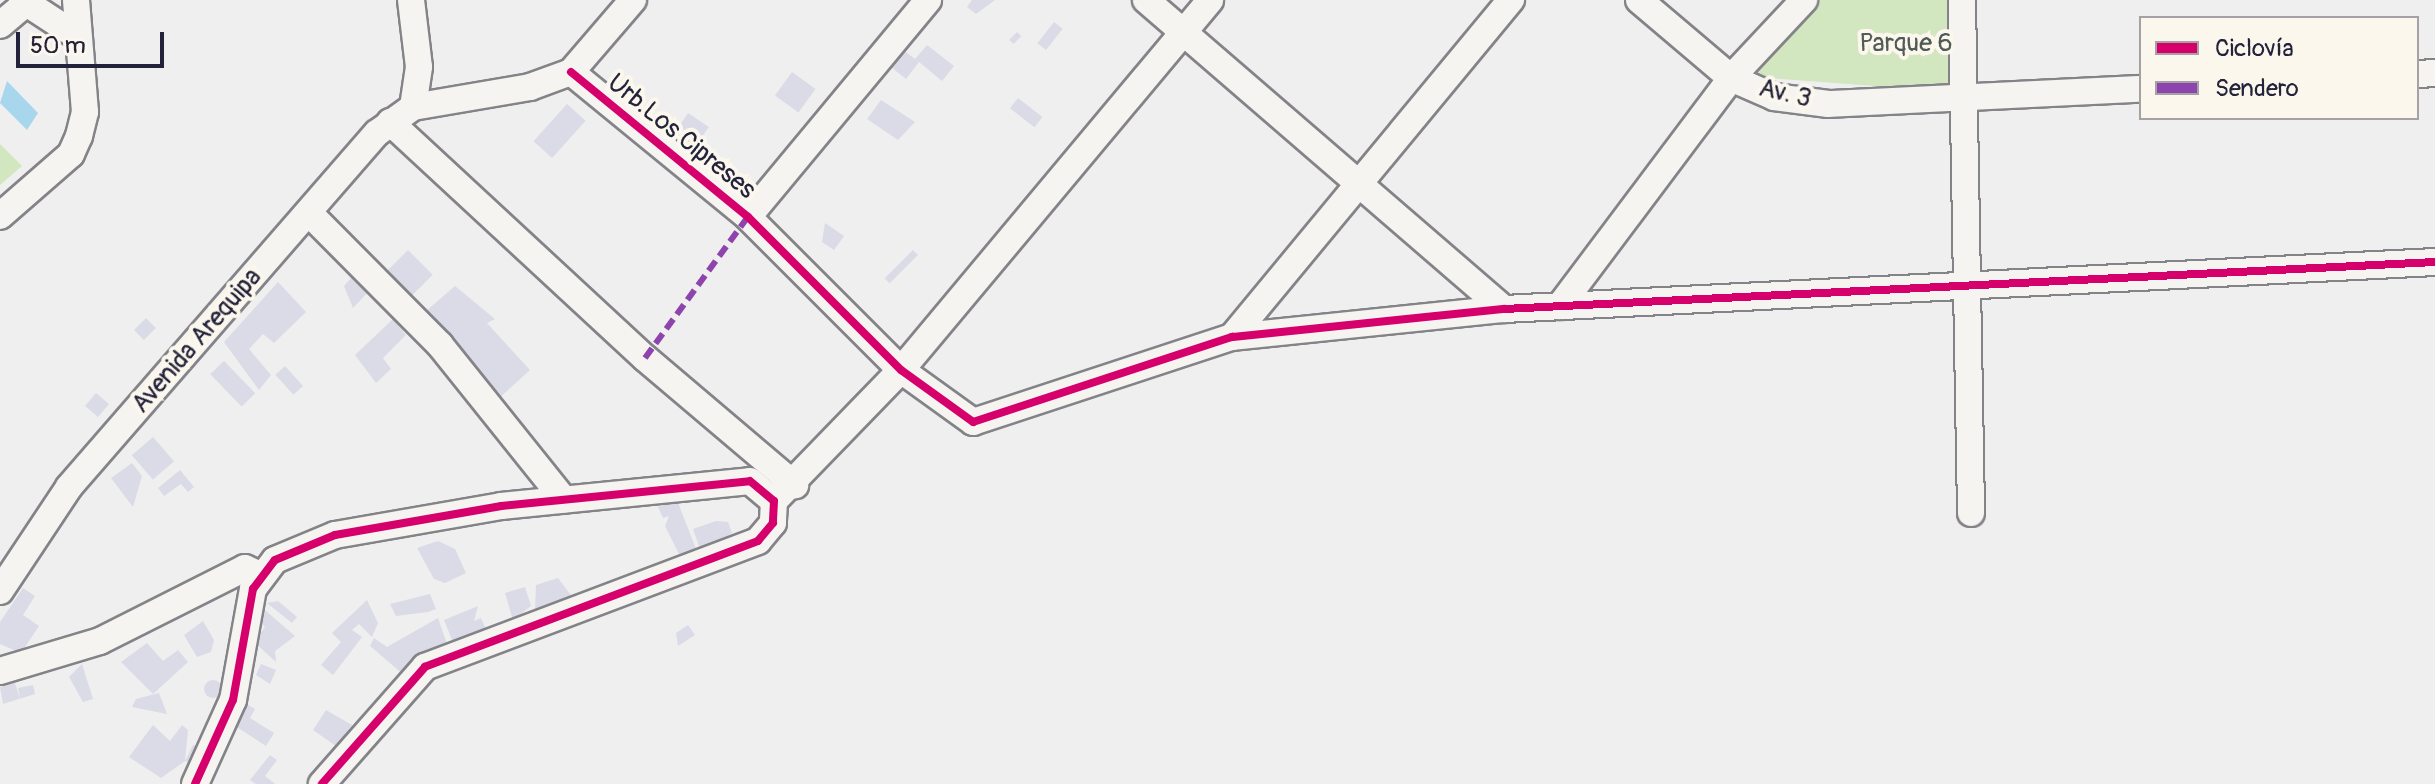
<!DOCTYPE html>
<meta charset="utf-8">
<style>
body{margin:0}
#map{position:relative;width:2435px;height:784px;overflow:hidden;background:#efefef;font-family:Pangolin,sans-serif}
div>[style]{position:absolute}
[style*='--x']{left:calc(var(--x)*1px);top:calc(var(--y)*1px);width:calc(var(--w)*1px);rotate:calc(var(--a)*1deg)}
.green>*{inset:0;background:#d2e6bf}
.water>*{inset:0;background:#a8d7ed}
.building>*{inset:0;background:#dadbe6;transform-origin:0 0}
.round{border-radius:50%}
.roads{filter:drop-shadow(2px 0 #838388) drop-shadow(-2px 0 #838388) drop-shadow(0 2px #838388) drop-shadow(0 -2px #838388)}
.minor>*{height:26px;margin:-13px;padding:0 13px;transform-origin:13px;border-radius:13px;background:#f5f4f1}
.quiet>*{height:6px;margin-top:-3px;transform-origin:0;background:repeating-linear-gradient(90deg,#8e44ad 0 12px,transparent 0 18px)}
.cycleway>*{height:8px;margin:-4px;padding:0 4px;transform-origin:4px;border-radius:4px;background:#d6006c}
span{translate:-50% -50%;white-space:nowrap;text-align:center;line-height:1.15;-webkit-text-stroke:8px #fbf7ec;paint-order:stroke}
.park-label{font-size:26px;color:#505a57}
.street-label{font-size:26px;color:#22223b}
.legend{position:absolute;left:2139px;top:16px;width:280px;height:104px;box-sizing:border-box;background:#fbf7ec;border:2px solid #a4a2a5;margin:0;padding:10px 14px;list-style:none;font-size:24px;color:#22223b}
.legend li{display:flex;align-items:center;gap:16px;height:40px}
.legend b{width:40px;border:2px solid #a4a2a5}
.scale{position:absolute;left:16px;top:32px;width:148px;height:36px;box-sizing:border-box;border:4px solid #22223b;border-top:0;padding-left:10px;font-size:24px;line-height:28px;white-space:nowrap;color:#22223b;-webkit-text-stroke:6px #fbf7ec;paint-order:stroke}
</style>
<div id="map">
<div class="green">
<div style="clip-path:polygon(1815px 0,1953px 0,1954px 92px,1743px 76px)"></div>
<div style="clip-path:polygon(0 144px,22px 166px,0 185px)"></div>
</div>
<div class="water">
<div style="clip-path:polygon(7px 81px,38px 113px,27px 130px,0 103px)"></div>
</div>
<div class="building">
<div style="clip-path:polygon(972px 0,995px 0,976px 14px,967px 7px)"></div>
<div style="left:1054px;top:22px;width:11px;height:27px;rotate:38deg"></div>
<div style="left:1017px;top:32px;width:6px;height:11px;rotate:45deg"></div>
<div style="clip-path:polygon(927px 45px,954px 66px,942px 81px,919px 62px,906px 79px,891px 67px,903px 50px,915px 59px)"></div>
<div style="left:792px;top:72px;width:29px;height:29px;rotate:36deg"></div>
<div style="left:1018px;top:98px;width:31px;height:13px;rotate:38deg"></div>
<div style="clip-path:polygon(881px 100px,915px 122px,898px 140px,867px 119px)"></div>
<div style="left:567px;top:104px;width:25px;height:50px;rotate:42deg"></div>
<div style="left:688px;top:113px;width:25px;height:27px;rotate:34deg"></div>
<div style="clip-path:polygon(825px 223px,844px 236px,834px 250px,822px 242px)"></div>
<div style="left:408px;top:250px;width:35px;height:34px;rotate:45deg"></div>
<div style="left:913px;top:250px;width:7px;height:40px;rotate:45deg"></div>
<div style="clip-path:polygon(355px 274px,371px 289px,353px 308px,344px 286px)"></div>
<div style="clip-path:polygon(278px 282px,306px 312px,274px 343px,263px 334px,249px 349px,271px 375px,259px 390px,224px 342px)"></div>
<div style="clip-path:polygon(455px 286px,495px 319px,487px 323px,530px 370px,498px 399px,418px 318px)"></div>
<div style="left:146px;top:318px;width:14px;height:17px;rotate:45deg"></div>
<div style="clip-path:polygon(393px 319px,406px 335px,383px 358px,391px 369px,376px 383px,355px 355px)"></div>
<div style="left:224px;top:361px;width:45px;height:19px;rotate:46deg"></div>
<div style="left:285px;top:366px;width:27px;height:13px;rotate:48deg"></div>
<div style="left:96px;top:393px;width:17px;height:17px;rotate:40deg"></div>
<div style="left:153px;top:437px;width:32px;height:28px;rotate:49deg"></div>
<div style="clip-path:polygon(132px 463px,142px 476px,133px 507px,111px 478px)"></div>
<div style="clip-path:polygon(180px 470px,194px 487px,188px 492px,181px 484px,164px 496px,158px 488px)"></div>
<div style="clip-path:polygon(677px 500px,698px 554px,682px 560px,665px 526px,669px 516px,663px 518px,658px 507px)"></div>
<div style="clip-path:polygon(716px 521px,728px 522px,732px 533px,701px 552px,693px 529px)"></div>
<div style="clip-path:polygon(438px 541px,455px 549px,466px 573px,445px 583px,434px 579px,417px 548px)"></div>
<div style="clip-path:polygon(558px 578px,573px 598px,535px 610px,536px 585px)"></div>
<div style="clip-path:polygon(525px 587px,531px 606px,513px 620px,505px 593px)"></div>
<div style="clip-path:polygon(23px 588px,35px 596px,23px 615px,39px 626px,21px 653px,0 644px,0 622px)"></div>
<div style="clip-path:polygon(430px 594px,436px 609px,428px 612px,396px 616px,390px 604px)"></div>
<div style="clip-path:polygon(367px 600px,378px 623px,372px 637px,359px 624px,352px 630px,362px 637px,333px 675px,321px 665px,341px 642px,332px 633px)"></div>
<div style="clip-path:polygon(278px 601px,297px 617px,292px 623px,267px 603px)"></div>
<div style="clip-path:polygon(259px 605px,295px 636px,275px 651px,276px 662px,254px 642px,265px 627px,255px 618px)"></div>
<div style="clip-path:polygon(478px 606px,474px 621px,481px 618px,487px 632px,454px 645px,444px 620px)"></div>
<div style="clip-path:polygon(438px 618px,449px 650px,404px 675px,370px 646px,374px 638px,387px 647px)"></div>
<div style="clip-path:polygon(203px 621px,214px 640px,211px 652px,197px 657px,184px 635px)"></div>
<div style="clip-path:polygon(688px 625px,695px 635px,678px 646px,676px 633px)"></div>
<div style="clip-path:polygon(147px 643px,163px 661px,178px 650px,188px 662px,153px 694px,121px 662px)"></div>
<div style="clip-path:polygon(82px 664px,93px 699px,83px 702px,69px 677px)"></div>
<div style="clip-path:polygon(261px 664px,276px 670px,270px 684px,256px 675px)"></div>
<div class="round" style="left:204px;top:680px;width:18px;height:18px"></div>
<div style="clip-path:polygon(15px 683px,20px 699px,18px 688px,33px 685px,35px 694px,3px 704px,0 687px)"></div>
<div style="clip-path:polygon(159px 693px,167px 714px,132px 707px,136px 699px)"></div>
<div style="clip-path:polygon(245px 703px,255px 709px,250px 718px,274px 733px,266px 746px,232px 724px)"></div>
<div style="clip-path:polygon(326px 710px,352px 725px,336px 746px,313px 730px)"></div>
<div style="clip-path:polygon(153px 725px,170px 741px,182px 725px,188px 730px,185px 761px,161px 778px,129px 757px)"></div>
<div style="clip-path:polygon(193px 745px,207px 748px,201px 766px,185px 761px)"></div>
<div style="clip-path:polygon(270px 755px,277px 760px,265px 776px,275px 784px,256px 784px,250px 780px)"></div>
</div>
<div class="roads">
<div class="minor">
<div style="--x:22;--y:0;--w:66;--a:33.2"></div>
<div style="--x:411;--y:0;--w:67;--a:83.2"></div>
<div style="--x:419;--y:67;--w:40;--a:98.5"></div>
<div style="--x:1146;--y:0;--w:473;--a:40.8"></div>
<div style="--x:1639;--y:0;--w:121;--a:40.3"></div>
<div style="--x:1731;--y:78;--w:47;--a:23.8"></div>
<div style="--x:1774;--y:97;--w:55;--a:7.3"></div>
<div style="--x:1829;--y:104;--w:312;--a:-2.8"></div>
<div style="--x:1962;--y:0;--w:513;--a:88.99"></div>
<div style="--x:0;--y:25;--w:34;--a:-40"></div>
<div style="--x:571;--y:72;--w:229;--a:39.3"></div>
<div style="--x:748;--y:217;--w:216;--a:45"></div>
<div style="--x:901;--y:370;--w:89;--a:35.8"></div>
<div style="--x:973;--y:422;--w:273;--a:-18.2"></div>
<div style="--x:1232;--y:337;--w:273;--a:-5.9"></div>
<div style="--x:1504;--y:309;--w:932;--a:-2.89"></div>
<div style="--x:2417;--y:74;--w:18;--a:-3"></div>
<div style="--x:390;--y:122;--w:347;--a:42.8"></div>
<div style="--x:645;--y:358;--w:197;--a:40.3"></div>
<div style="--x:309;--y:213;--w:186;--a:45.2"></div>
<div style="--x:440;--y:345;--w:198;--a:51.3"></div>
<div style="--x:0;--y:216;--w:94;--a:-41.1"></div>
<div style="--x:71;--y:154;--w:20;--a:-66"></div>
<div style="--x:79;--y:136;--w:25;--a:-76"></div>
<div style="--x:85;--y:112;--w:112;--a:-94.6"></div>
<div style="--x:748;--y:217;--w:282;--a:-50.3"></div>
<div style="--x:1560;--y:306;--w:285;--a:-53.1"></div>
<div style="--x:1731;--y:78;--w:107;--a:-46.9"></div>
<div style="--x:1232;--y:337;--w:438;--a:-50.4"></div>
<div style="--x:774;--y:501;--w:182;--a:-45.9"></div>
<div style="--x:901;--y:370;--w:482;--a:-50.1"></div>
<div style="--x:0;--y:591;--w:125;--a:-56.4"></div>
<div style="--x:69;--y:487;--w:469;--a:-49"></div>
<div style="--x:377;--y:133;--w:44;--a:-35.8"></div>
<div style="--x:413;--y:107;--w:119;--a:-9.7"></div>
<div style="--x:530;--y:87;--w:44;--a:-20.1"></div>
<div style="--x:571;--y:72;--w:95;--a:-49.3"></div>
<div style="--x:0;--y:671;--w:104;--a:-16.7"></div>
<div style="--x:100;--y:641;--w:162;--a:-26.7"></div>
<div style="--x:245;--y:568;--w:17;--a:25"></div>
<div style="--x:195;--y:784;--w:92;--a:-65.7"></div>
<div style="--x:233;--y:700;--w:113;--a:-79.8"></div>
<div style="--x:253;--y:589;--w:36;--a:-53"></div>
<div style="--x:275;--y:560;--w:65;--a:-22.6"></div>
<div style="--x:335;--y:535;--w:169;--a:-9.9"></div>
<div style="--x:501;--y:506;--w:250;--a:-5.7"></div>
<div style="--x:750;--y:481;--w:31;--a:40"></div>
<div style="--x:774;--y:501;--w:22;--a:93"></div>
<div style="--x:773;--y:523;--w:23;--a:130"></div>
<div style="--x:758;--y:541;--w:356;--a:159.3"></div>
<div style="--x:425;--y:667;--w:156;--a:131.4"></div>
</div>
</div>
<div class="quiet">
<div style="--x:645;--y:358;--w:175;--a:-53.9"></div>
</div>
<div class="cycleway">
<div style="--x:571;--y:72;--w:229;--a:39.3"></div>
<div style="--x:748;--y:217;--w:216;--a:45"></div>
<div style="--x:901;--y:370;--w:89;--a:35.8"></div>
<div style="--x:973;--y:422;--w:273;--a:-18.2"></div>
<div style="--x:1232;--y:337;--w:273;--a:-5.9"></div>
<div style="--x:1504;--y:309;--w:932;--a:-2.89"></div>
<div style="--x:195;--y:784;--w:92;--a:-65.7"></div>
<div style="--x:233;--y:700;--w:113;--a:-79.8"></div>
<div style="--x:253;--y:589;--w:36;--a:-53"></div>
<div style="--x:275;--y:560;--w:65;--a:-22.6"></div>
<div style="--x:335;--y:535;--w:169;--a:-9.9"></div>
<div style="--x:501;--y:506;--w:250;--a:-5.7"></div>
<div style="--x:750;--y:481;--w:31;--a:40"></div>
<div style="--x:774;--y:501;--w:22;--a:93"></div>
<div style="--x:773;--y:523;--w:23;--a:130"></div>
<div style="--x:758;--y:541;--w:356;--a:159.3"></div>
<div style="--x:425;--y:667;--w:156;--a:131.4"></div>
</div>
<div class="park-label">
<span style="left:1906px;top:44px">Parque 6</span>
</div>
<div class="street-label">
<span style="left:1785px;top:94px;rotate:13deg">Av. 3</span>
<span style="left:681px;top:137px;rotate:39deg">Urb.Los Cipreses</span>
<span style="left:197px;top:341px;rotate:-49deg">Avenida Arequipa</span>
</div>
<ul class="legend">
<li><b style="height:10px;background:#d6006c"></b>Ciclovía</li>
<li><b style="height:10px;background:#8e44ad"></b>Sendero</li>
</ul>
<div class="scale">50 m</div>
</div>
